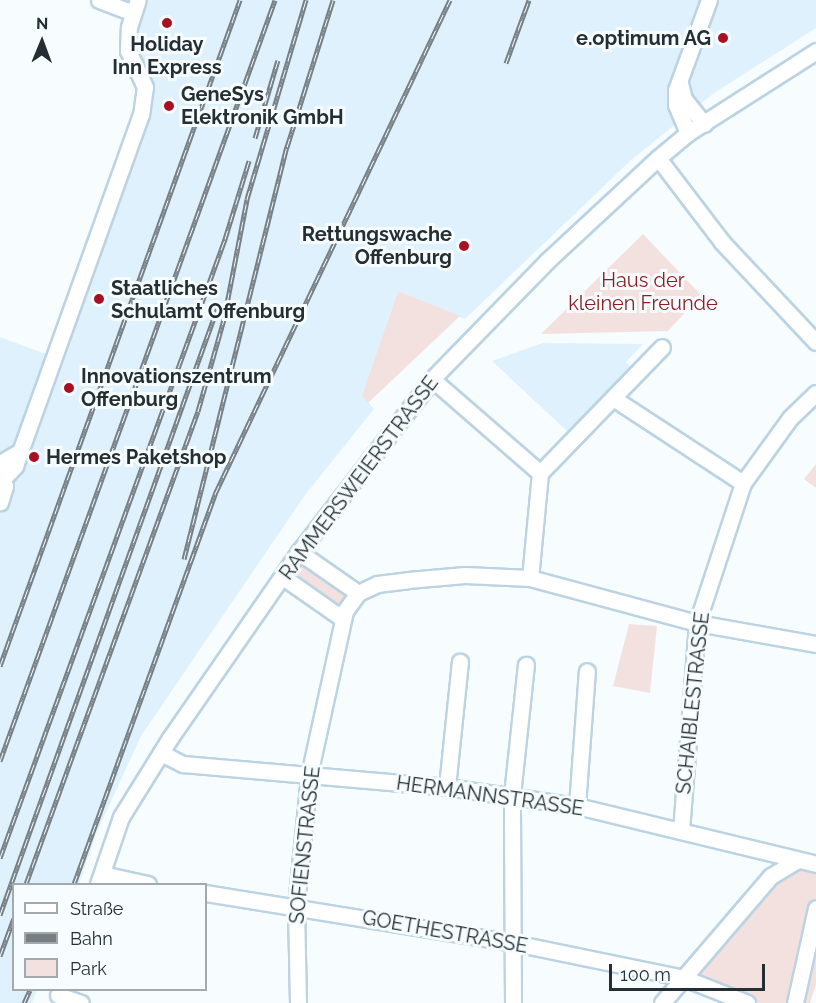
<!DOCTYPE html>
<meta charset="utf-8">
<style>
body{margin:0}
#map{position:relative;width:816px;height:1003px;overflow:hidden;background:#f7fcff;font-family:Raleway,sans-serif}
div>[style]{position:absolute}
[style*='--x']{left:calc(var(--x)*1px);top:calc(var(--y)*1px);width:calc(var(--w)*1px);rotate:calc(var(--a)*1deg)}
.built>*{inset:0;background:#def1fd}
.green>*{inset:0;background:#f3e1df;transform-origin:0 0}
.roads{filter:drop-shadow(2px 0 #bbd3e2) drop-shadow(-2px 0 #bbd3e2) drop-shadow(0 2px #bbd3e2) drop-shadow(0 -2px #bbd3e2)}
.minor>*{height:15px;margin:-7.5px;padding:0 7.5px;transform-origin:7.5px;border-radius:7.5px;background:#fff}
.rail>*{height:5px;margin-top:-2.5px;transform-origin:0;background:repeating-linear-gradient(90deg,#f7fcff 0 9px,#777f84 0 18px);box-sizing:border-box;border-block:2px solid #777f84}
.dots>*{width:16px;height:16px;translate:-50% -50%;box-sizing:border-box;border:3px solid #f7fcff;border-radius:50%}
span{translate:-50% -50%;white-space:nowrap;text-align:center;line-height:1.15;-webkit-text-stroke:6px #f7fcff;paint-order:stroke}
.poi-label{font-size:20px;color:#242e33;font-weight:700}
.right{translate:-100% -50%;text-align:right}
.left{translate:0 -50%;text-align:left}
.park-label{font-size:20px;color:#8a1f25}
.street-label{font-size:20px;color:#242e33}
.legend{position:absolute;left:12px;top:883px;width:195px;height:108px;box-sizing:border-box;background:#f7fcff;border:2px solid #a3aaad;margin:0;padding:8px 10px;list-style:none;font-size:18px;color:#242e33}
.legend li{display:flex;align-items:center;gap:12px;height:30px}
.legend b{width:30px;border:2px solid #a3aaad}
.north{position:absolute;left:12px;top:12px;width:60px;height:60px;-webkit-text-stroke:4px #f7fcff;paint-order:stroke;rotate:1deg;font-size:16px;font-weight:700;line-height:24px;text-align:center;color:#242e33}
.north::after{content:'';display:block;margin:auto;width:21px;height:27px;background:#242e33;clip-path:polygon(50% 0,100% 100%,50% 72%,0 100%)}
.scale{position:absolute;left:609px;top:964px;width:156px;height:27px;box-sizing:border-box;border:3px solid #242e33;border-top:0;padding-left:8px;font-size:18px;line-height:21px;white-space:nowrap;color:#242e33;-webkit-text-stroke:4px #f7fcff;paint-order:stroke}
</style>
<div id="map">
<div class="built">
<div style="clip-path:polygon(121px 0,816px 0,816px 28px,714px 93px,630px 161px,465px 319px,398px 291px,362px 395px,374px 409px,305px 495px,141px 736px,97px 832px,79px 884px,14px 884px,14px 990px,37px 990px,32px 1003px,0 1003px,0 337px,59px 359px,150px 96px,136px 36px,143px 7px)"></div>
<div style="clip-path:polygon(543px 343px,643px 344px,626px 362px,632px 369px,568px 432px,492px 361px)"></div>
</div>
<div class="green">
<div style="clip-path:polygon(643px 234px,701px 295px,668px 331px,541px 334px)"></div>
<div style="clip-path:polygon(398px 291px,460px 316px,368px 403px,362px 395px)"></div>
<div style="clip-path:polygon(816px 464px,816px 488px,804px 479px)"></div>
<div style="left:302px;top:560px;width:58px;height:17px;rotate:34deg"></div>
<div style="clip-path:polygon(629px 624px,657px 626px,650px 693px,613px 686px)"></div>
<div style="clip-path:polygon(796px 861px,816px 864px,816px 908px,795px 1003px,747px 1003px,684px 978px,771px 876px)"></div>
<div style="clip-path:polygon(816px 957px,816px 984px,810px 1003px,803px 1003px)"></div>
</div>
<div class="roads">
<div class="minor">
<div style="--x:99;--y:0;--w:36;--a:21"></div>
<div style="--x:680;--y:83;--w:16;--a:76"></div>
<div style="--x:684;--y:99;--w:32;--a:51"></div>
<div style="--x:688;--y:133;--w:30;--a:-113"></div>
<div style="--x:676;--y:105;--w:15;--a:-90"></div>
<div style="--x:676;--y:90;--w:96;--a:-69.9"></div>
<div style="--x:658;--y:158;--w:106;--a:52.7"></div>
<div style="--x:722;--y:242;--w:137;--a:46.8"></div>
<div style="--x:432;--y:379;--w:143;--a:41"></div>
<div style="--x:540;--y:473;--w:105;--a:95.4"></div>
<div style="--x:613;--y:398;--w:155;--a:33.2"></div>
<div style="--x:0;--y:463;--w:20;--a:-30"></div>
<div style="--x:540;--y:473;--w:175;--a:-45.9"></div>
<div style="--x:0;--y:474;--w:13;--a:67"></div>
<div style="--x:5;--y:486;--w:17;--a:107"></div>
<div style="--x:3;--y:479;--w:18;--a:-47"></div>
<div style="--x:15;--y:466;--w:373;--a:-70.3"></div>
<div style="--x:141;--y:115;--w:28;--a:-82"></div>
<div style="--x:145;--y:87;--w:40;--a:-115"></div>
<div style="--x:128;--y:51;--w:24;--a:-88"></div>
<div style="--x:129;--y:27;--w:28;--a:-72"></div>
<div style="--x:299;--y:552;--w:72;--a:34.8"></div>
<div style="--x:283;--y:577;--w:73;--a:35"></div>
<div style="--x:161;--y:753;--w:25;--a:27"></div>
<div style="--x:183;--y:764;--w:265;--a:5"></div>
<div style="--x:447;--y:787;--w:131;--a:8.3"></div>
<div style="--x:577;--y:806;--w:246;--a:13.6"></div>
<div style="--x:447;--y:787;--w:126;--a:-84.1"></div>
<div style="--x:577;--y:806;--w:135;--a:-85.8"></div>
<div style="--x:681;--y:831;--w:209;--a:-85.6"></div>
<div style="--x:697;--y:623;--w:147;--a:-71.8"></div>
<div style="--x:743;--y:483;--w:80;--a:-54.1"></div>
<div style="--x:790;--y:418;--w:36;--a:-44"></div>
<div style="--x:102;--y:874;--w:47;--a:12.3"></div>
<div style="--x:98;--y:884;--w:71;--a:-71.1"></div>
<div style="--x:121;--y:817;--w:93;--a:-58.2"></div>
<div style="--x:170;--y:738;--w:226;--a:-55.3"></div>
<div style="--x:299;--y:552;--w:218;--a:-52.4"></div>
<div style="--x:432;--y:379;--w:165;--a:-45.7"></div>
<div style="--x:547;--y:261;--w:151;--a:-42.9"></div>
<div style="--x:658;--y:158;--w:39;--a:-40"></div>
<div style="--x:688;--y:133;--w:152;--a:-32.6"></div>
<div style="--x:206;--y:893;--w:312;--a:9.2"></div>
<div style="--x:514;--y:943;--w:174;--a:11.6"></div>
<div style="--x:684;--y:978;--w:68;--a:21.6"></div>
<div style="--x:58;--y:995;--w:24;--a:19"></div>
<div style="--x:298;--y:1003;--w:97;--a:-91.2"></div>
<div style="--x:296;--y:906;--w:132;--a:-84.3"></div>
<div style="--x:309;--y:775;--w:168;--a:-77.6"></div>
<div style="--x:345;--y:611;--w:22;--a:-54"></div>
<div style="--x:358;--y:593;--w:21;--a:-25"></div>
<div style="--x:377;--y:584;--w:31;--a:-7"></div>
<div style="--x:408;--y:580;--w:57;--a:-5"></div>
<div style="--x:465;--y:575;--w:65;--a:2.6"></div>
<div style="--x:530;--y:578;--w:173;--a:15.1"></div>
<div style="--x:697;--y:623;--w:121;--a:10"></div>
<div style="--x:513;--y:1003;--w:208;--a:-90.3"></div>
<div style="--x:512;--y:795;--w:131;--a:-83.9"></div>
<div style="--x:662;--y:1003;--w:167;--a:-49.4"></div>
<div style="--x:771;--y:876;--w:29;--a:-31"></div>
<div style="--x:795;--y:1003;--w:97;--a:-77.5"></div>
</div>
</div>
<div class="rail">
<div style="--x:506;--y:63;--w:67;--a:-69.9"></div>
<div style="--x:255;--y:138;--w:81;--a:-73.6"></div>
<div style="--x:184;--y:559;--w:425;--a:-76"></div>
<div style="--x:287;--y:147;--w:154;--a:-72.6"></div>
<div style="--x:0;--y:666;--w:708;--a:-70.18"></div>
<div style="--x:0;--y:761;--w:809;--a:-70.13"></div>
<div style="--x:0;--y:858;--w:659;--a:-70.02"></div>
<div style="--x:225;--y:239;--w:82;--a:-72.9"></div>
<div style="--x:26;--y:884;--w:503;--a:-70.02"></div>
<div style="--x:198;--y:411;--w:96;--a:-74.2"></div>
<div style="--x:224;--y:319;--w:122;--a:-79.1"></div>
<div style="--x:247;--y:199;--w:208;--a:-73.5"></div>
<div style="--x:74;--y:884;--w:415;--a:-70.1"></div>
<div style="--x:215;--y:494;--w:547;--a:-64.56"></div>
<div style="--x:0;--y:915;--w:652;--a:-70.29"></div>
<div style="--x:0;--y:956;--w:40;--a:-69.8"></div>
<div style="--x:24;--y:1003;--w:14;--a:-65"></div>
</div>
<div class="dots">
<div style="left:167px;top:23px;background:#a81024"></div>
<div style="left:723px;top:38px;background:#a81024"></div>
<div style="left:169px;top:106px;background:#a81024"></div>
<div style="left:464px;top:246px;background:#a81024"></div>
<div style="left:99px;top:299px;background:#a81024"></div>
<div style="left:69px;top:388px;background:#a81024"></div>
<div style="left:34px;top:457px;background:#a81024"></div>
</div>
<div class="poi-label">
<span class="right" style="left:711px;top:38px">e.optimum AG</span>
<span style="left:167px;top:56px">Holiday<br>Inn Express</span>
<span class="left" style="left:181px;top:106px">GeneSys<br>Elektronik GmbH</span>
<span class="right" style="left:452px;top:246px">Rettungswache<br>Offenburg</span>
<span class="left" style="left:111px;top:300px">Staatliches<br>Schulamt Offenburg</span>
<span class="left" style="left:81px;top:388px">Innovationszentrum<br>Offenburg</span>
<span class="left" style="left:46px;top:457px">Hermes Paketshop</span>
</div>
<div class="park-label">
<span style="left:643px;top:292px">Haus der<br>kleinen Freunde</span>
</div>
<div class="street-label">
<span style="left:359px;top:478px;rotate:-53deg">RAMMERSWEIERSTRASSE</span>
<span style="left:693px;top:703px;rotate:-84deg">SCHAIBLESTRASSE</span>
<span style="left:490px;top:796px;rotate:8deg">HERMANNSTRASSE</span>
<span style="left:305px;top:845px;rotate:-84deg">SOFIENSTRASSE</span>
<span style="left:445px;top:932px;rotate:10deg">GOETHESTRASSE</span>
</div>
<ul class="legend">
<li><b style="height:8px;background:#fff"></b>Straße</li>
<li><b style="height:8px;background:#777f84"></b>Bahn</li>
<li><b style="height:16px;background:#f3e1df"></b>Park</li>
</ul>
<div class="north">N</div>
<div class="scale">100 m</div>
</div>
